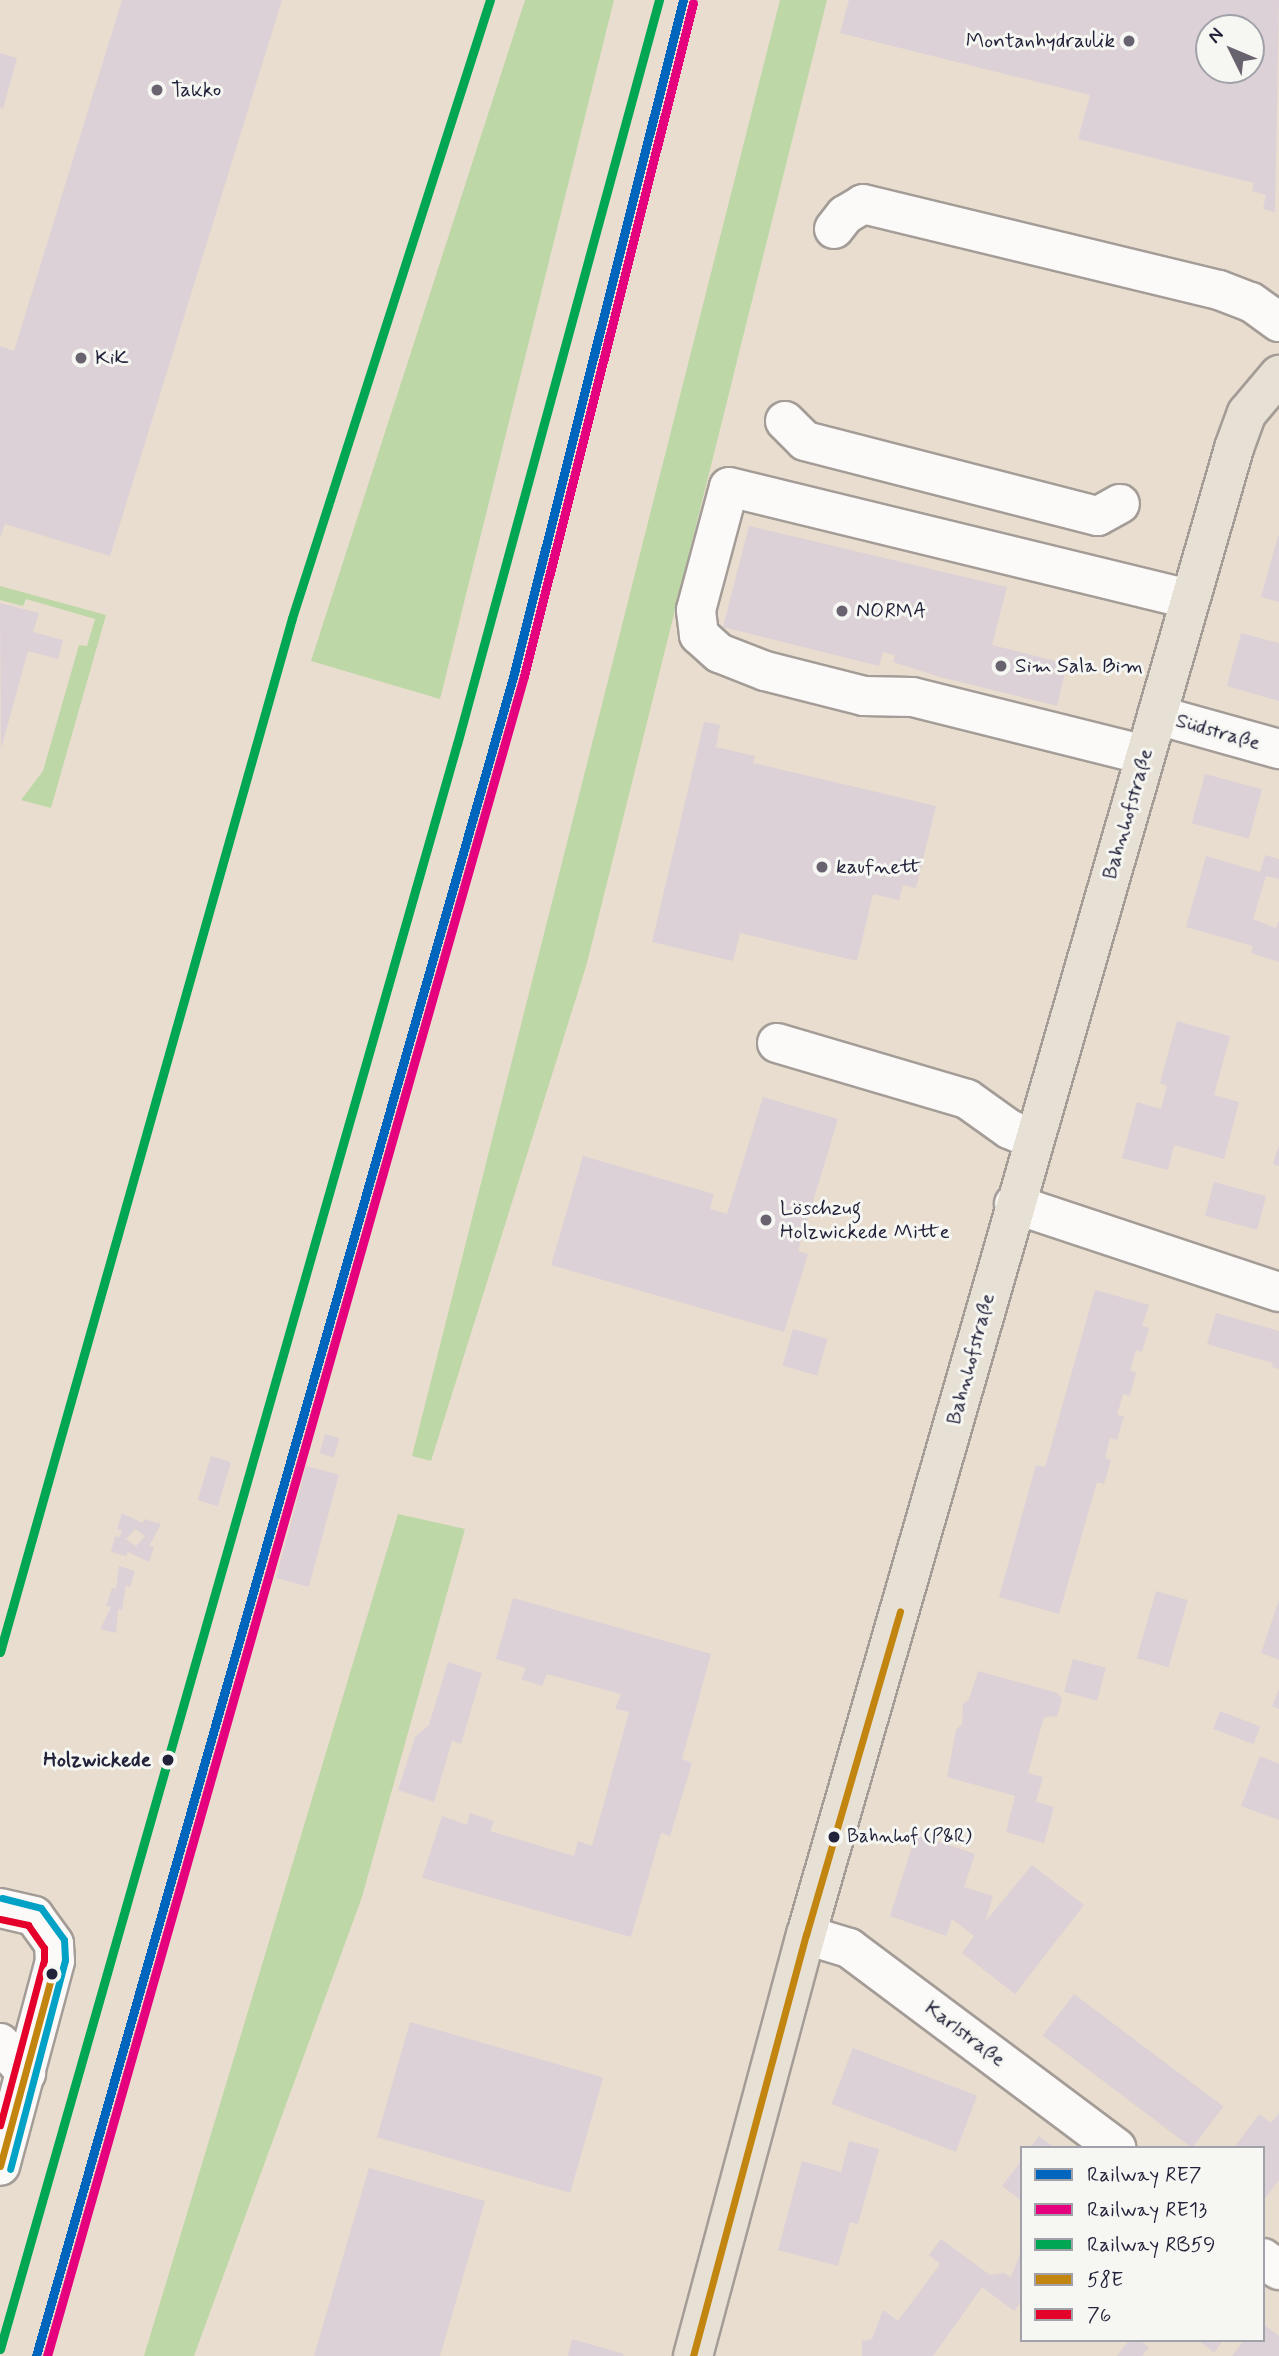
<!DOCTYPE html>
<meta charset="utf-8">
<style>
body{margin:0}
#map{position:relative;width:1279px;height:2356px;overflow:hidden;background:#e9ddcf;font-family:Mynerve,sans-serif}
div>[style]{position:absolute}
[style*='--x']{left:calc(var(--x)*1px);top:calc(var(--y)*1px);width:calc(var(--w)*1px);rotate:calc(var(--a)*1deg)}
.green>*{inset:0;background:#bed7a6}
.building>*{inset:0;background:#dcd1d7;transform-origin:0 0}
.roads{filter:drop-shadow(2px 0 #a39c97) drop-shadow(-2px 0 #a39c97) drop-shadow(0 2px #a39c97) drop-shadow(0 -2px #a39c97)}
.minor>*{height:38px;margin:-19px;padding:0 19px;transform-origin:19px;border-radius:19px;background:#fcfaf8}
.major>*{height:38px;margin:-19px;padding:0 19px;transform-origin:19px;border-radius:19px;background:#e7e0d4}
.bus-1>*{height:7px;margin:-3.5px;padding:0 3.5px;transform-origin:3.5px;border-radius:3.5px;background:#c2850f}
.bus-2>*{height:7px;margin:-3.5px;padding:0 3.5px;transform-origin:3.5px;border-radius:3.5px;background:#e4002b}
.bus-3>*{height:7px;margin:-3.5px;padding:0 3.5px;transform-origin:3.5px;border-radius:3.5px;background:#02a2c7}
.rail-1>*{height:9px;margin:-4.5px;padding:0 4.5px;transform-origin:4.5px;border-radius:4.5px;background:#0065bd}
.rail-2>*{height:9px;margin:-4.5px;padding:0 4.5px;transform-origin:4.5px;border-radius:4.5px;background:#e5007d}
.rail-3>*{height:9px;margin:-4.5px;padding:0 4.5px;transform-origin:4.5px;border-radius:4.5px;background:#00a651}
.dots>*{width:19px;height:19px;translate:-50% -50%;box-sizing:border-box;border:4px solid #f6f6f2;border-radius:50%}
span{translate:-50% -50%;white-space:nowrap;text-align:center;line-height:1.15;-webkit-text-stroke:6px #f6f6f2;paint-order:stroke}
.bus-label{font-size:19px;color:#22223b}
.left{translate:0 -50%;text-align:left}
.poi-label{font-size:21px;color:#22223b}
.right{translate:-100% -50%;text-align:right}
.street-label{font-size:21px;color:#22223b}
.stop-label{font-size:21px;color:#22223b;font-weight:700}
.legend{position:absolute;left:1020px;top:2146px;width:245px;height:196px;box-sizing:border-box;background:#f6f6f2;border:2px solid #a1a1a9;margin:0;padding:9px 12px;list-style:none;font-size:21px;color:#22223b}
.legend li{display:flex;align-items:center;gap:14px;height:35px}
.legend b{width:35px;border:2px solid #a1a1a9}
.north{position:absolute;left:1195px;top:14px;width:70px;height:70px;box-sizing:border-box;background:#f6f6f2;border:2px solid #a1a1a9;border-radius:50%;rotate:313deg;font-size:19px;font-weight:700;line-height:28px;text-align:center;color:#22223b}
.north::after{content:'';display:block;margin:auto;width:24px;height:32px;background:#68636f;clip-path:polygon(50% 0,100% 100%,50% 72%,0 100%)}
</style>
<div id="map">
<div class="green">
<div style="clip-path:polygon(525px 0,614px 0,440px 699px,311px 661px)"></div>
<div style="clip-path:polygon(780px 0,827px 0,587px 963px,431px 1461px,412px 1456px)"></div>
<div style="clip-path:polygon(0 586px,106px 615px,51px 808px,21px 800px,43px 771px,79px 645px,87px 646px,95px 619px,26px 599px,23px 606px,0 600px)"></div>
<div style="clip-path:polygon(398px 1514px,465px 1529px,362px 1897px,194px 2356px,144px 2356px)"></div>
</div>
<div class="building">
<div style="clip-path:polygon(122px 0,282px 0,110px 556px,5px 524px,0 538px,0 346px,14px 351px)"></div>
<div style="clip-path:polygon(evenodd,849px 0,1279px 0,1275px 212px,1263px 209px,1266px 195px,1252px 191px,1254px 183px,1078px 139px,1090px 95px,840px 33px,849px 0,1209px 28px,1251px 28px,1251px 70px,1209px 70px,1209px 28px)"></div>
<div style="clip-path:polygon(0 53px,17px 58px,3px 109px,0 108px)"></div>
<div style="clip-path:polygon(749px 526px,1007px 587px,992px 645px,1067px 664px,1057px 706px,940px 677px,893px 662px,895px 655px,883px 652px,879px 666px,723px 627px)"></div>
<div style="clip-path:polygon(1278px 536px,1279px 536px,1279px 602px,1261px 597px)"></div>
<div style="clip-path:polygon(0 603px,39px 613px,33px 632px,63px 640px,58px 659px,28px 651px,1px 749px)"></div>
<div style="clip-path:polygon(1241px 633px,1279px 643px,1279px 701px,1227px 686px)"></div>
<div style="clip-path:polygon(704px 722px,720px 725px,716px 747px,755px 756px,753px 763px,936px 806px,916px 888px,903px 885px,899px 900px,873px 894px,857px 961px,740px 933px,733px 961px,652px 942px)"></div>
<div style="left:1205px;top:774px;width:59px;height:51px;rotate:15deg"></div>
<div style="clip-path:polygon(1265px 855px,1279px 859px,1279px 879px,1266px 876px,1253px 919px,1276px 928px,1279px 920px,1279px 962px,1251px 953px,1253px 946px,1186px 927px,1206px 856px,1260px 872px)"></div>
<div style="clip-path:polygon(1177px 1021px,1230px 1036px,1214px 1095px,1239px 1102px,1224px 1159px,1174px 1145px,1168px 1170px,1122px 1158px,1137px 1102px,1161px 1109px,1167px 1086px,1160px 1083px)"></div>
<div style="clip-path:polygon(763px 1097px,838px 1119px,798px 1251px,808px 1254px,784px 1332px,551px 1265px,583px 1156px,714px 1194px,710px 1209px,727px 1214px)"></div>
<div style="clip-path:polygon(1278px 1147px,1279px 1147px,1279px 1166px,1273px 1164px)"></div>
<div style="left:1214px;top:1182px;width:54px;height:35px;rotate:15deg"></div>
<div style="clip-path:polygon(1095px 1290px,1149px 1305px,1142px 1326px,1149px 1328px,1142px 1352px,1136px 1350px,1130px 1371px,1136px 1372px,1130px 1396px,1123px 1394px,1117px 1415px,1124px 1416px,1117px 1440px,1110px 1438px,1105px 1458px,1111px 1460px,1104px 1484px,1097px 1482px,1059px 1614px,999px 1597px,1036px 1465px,1045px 1467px)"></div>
<div style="clip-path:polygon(1216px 1313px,1279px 1331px,1279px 1369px,1272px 1367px,1273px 1363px,1207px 1344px)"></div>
<div style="left:793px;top:1329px;width:36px;height:38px;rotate:16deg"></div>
<div style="left:325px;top:1434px;width:15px;height:20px;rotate:16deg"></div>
<div style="left:211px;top:1456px;width:21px;height:46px;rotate:17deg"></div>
<div style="left:306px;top:1466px;width:34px;height:116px;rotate:15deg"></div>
<div style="clip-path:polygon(evenodd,122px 1513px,143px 1523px,144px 1519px,161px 1524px,149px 1546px,154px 1547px,149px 1562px,128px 1552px,126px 1556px,111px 1552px,115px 1536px,120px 1537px,122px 1530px,117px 1529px,122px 1513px,135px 1529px,145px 1536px,136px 1546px,126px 1539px,135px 1529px)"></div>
<div style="clip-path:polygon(119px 1566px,135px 1571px,130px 1587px,126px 1585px,122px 1610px,118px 1609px,116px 1633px,100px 1629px,111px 1607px,106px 1606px,112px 1588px,116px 1589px)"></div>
<div style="left:1156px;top:1591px;width:33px;height:70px;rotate:16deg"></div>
<div style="clip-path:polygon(513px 1598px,711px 1654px,682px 1759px,692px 1763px,670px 1836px,661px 1833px,631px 1937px,422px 1878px,442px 1816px,467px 1825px,470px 1813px,494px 1821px,490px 1831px,574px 1856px,578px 1841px,592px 1846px,629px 1712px,615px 1709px,621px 1694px,547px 1674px,542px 1686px,521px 1679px,526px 1668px,496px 1659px)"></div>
<div style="clip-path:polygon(1279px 1600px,1279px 1660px,1261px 1653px)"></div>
<div style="left:1073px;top:1659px;width:34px;height:34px;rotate:15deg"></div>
<div style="clip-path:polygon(448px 1662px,482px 1673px,461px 1744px,452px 1741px,434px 1802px,398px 1790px,415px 1737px,429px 1725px)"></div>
<div style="clip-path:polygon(978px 1671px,1058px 1693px,1062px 1699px,1057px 1716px,1044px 1717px,1028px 1773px,1043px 1777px,1036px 1802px,1054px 1807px,1044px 1843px,1006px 1832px,1015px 1796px,947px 1777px,956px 1730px,962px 1724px,963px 1704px,969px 1699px)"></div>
<div style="clip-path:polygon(1279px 1689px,1279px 1709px,1272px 1706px)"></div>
<div style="left:1220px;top:1711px;width:43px;height:19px;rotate:21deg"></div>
<div style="clip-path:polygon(1260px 1756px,1279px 1764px,1279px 1820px,1241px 1806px)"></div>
<div style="clip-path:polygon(916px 1834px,975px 1854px,964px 1887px,993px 1896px,985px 1922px,1032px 1865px,1084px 1905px,1015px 1994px,962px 1953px,974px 1936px,952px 1919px,946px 1936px,890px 1916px)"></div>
<div style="left:1074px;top:1994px;width:187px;height:52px;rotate:37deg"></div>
<div style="left:410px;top:2022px;width:201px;height:120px;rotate:16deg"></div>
<div style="left:853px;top:2048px;width:133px;height:60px;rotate:21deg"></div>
<div style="clip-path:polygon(1279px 2113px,1279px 2180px,1263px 2201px,1263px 2148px,1234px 2148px,1259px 2114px,1271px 2123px)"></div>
<div style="clip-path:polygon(1039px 2136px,1055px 2148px,1030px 2148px)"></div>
<div style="clip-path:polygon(849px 2141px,879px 2149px,858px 2224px,850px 2222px,838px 2266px,778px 2250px,802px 2161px,841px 2172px)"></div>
<div style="clip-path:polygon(1022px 2160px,1022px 2201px,1002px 2186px)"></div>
<div style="clip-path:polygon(369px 2168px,485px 2201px,440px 2356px,314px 2356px)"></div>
<div style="clip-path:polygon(941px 2239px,990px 2275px,1004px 2273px,1011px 2277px,1022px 2249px,1022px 2300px,1014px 2311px,982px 2287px,933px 2356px,862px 2356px,862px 2341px,872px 2339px,883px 2310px,898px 2321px,940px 2264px,929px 2255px)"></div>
<div style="clip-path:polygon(1263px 2324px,1279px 2336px,1279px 2356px,1232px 2356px,1244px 2340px,1263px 2340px)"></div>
<div style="clip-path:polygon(572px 2339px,624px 2354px,623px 2356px,568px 2356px)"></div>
<div style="clip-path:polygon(1129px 2340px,1139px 2340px,1149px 2347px,1142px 2356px,1117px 2356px)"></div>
<div style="clip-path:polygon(1198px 2340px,1223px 2340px,1214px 2353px)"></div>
</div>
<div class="roads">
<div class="minor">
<div style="--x:834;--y:229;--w:18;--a:-52"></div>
<div style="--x:845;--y:215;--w:21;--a:-31"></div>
<div style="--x:863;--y:204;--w:366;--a:13.6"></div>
<div style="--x:1219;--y:290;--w:34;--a:21"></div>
<div style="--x:1251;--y:302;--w:34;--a:36"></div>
<div style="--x:785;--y:421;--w:28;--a:45"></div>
<div style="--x:805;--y:441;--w:302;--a:14.4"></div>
<div style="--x:1098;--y:516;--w:25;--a:-29"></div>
<div style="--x:1157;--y:715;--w:127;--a:15.6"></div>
<div style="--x:1145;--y:755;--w:240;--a:-166"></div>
<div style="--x:912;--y:697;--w:48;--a:-178.8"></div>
<div style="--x:864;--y:696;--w:102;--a:-165.8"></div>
<div style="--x:765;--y:671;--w:49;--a:-158.6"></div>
<div style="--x:719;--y:653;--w:27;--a:-138"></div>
<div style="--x:699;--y:635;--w:25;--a:-97"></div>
<div style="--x:696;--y:610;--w:127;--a:-75"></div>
<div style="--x:729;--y:487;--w:474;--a:13.7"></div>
<div style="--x:777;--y:1043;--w:198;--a:16.4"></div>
<div style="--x:967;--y:1099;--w:52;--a:35.5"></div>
<div style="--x:1009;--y:1129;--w:26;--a:23"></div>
<div style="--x:1014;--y:1204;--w:279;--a:18.4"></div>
<div style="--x:0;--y:1908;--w:35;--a:13"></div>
<div style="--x:34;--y:1916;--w:34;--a:54"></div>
<div style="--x:54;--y:1944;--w:17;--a:87"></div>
<div style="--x:55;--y:1961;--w:212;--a:105"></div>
<div style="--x:806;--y:1935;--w:45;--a:16.8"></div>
<div style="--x:849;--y:1948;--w:334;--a:36.8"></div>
<div style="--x:0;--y:2043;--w:40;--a:49"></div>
<div style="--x:1263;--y:2258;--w:20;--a:37"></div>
</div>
<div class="major">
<div style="--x:693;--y:2356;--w:436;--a:-75"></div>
<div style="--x:806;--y:1935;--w:1547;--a:-73.94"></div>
<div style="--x:1234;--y:448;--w:37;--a:-70"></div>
<div style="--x:1247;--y:413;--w:50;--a:-49.9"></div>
</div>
</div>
<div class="bus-1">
<div style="--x:0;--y:2166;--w:199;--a:-74.8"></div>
<div style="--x:693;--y:2356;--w:436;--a:-75"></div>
<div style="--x:806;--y:1935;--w:337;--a:-73.8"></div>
</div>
<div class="bus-2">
<div style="--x:0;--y:1919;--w:29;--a:12"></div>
<div style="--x:28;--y:1925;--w:28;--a:55"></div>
<div style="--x:44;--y:1948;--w:12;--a:90"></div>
<div style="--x:44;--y:1960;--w:171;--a:104.9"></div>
</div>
<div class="bus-3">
<div style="--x:2;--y:1898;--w:40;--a:14.4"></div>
<div style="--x:41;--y:1908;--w:39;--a:54"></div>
<div style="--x:64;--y:1940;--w:20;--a:87"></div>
<div style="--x:65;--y:1960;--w:216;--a:104.7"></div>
</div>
<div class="rail-1">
<div style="--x:36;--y:2356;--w:1750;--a:-74.14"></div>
<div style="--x:514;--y:673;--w:694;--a:-75.9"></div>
</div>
<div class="rail-2">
<div style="--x:47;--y:2356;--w:1746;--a:-74.15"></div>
<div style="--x:524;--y:676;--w:694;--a:-75.9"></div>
</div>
<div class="rail-3">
<div style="--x:0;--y:1652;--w:1074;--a:-74.23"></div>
<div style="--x:292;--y:618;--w:649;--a:-72.24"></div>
<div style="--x:0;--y:2349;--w:1669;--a:-74.11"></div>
<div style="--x:457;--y:744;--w:771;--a:-74.81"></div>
</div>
<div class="dots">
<div style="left:1129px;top:41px;background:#68636f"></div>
<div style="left:157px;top:90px;background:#68636f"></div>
<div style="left:81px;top:358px;background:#68636f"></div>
<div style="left:842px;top:611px;background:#68636f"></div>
<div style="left:1001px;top:666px;background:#68636f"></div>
<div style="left:822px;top:867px;background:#68636f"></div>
<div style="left:766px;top:1220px;background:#68636f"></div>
<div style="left:168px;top:1760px;background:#22223b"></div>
<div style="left:834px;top:1837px;background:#22223b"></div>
<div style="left:52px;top:1974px;background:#22223b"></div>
</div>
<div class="bus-label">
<span class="left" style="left:847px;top:1837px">Bahnhof (P&amp;R)</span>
</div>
<div class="poi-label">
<span class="right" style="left:1115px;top:41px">Montanhydraulik</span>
<span class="left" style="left:171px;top:90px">Takko</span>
<span class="left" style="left:95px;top:358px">KiK</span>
<span class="left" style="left:856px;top:611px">NORMA</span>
<span class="left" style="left:1015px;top:666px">Sim Sala Bim</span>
<span class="left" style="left:836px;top:867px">kaufnett</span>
<span class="left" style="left:780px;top:1220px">Löschzug<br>Holzwickede Mitte</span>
</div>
<div class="street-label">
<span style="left:1218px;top:732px;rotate:16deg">Südstraße</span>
<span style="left:1128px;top:814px;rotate:-74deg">Bahnhofstraße</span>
<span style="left:971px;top:1359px;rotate:-75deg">Bahnhofstraße</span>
<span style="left:965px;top:2034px;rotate:37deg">Karlstraße</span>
</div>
<div class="stop-label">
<span class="right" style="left:151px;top:1760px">Holzwickede</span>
</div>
<ul class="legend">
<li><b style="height:9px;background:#0065bd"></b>Railway RE7</li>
<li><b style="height:9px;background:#e5007d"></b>Railway RE13</li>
<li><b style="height:9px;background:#00a651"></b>Railway RB59</li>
<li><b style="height:9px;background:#c2850f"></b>58E</li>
<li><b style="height:9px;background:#e4002b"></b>76</li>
</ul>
<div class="north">N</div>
</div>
